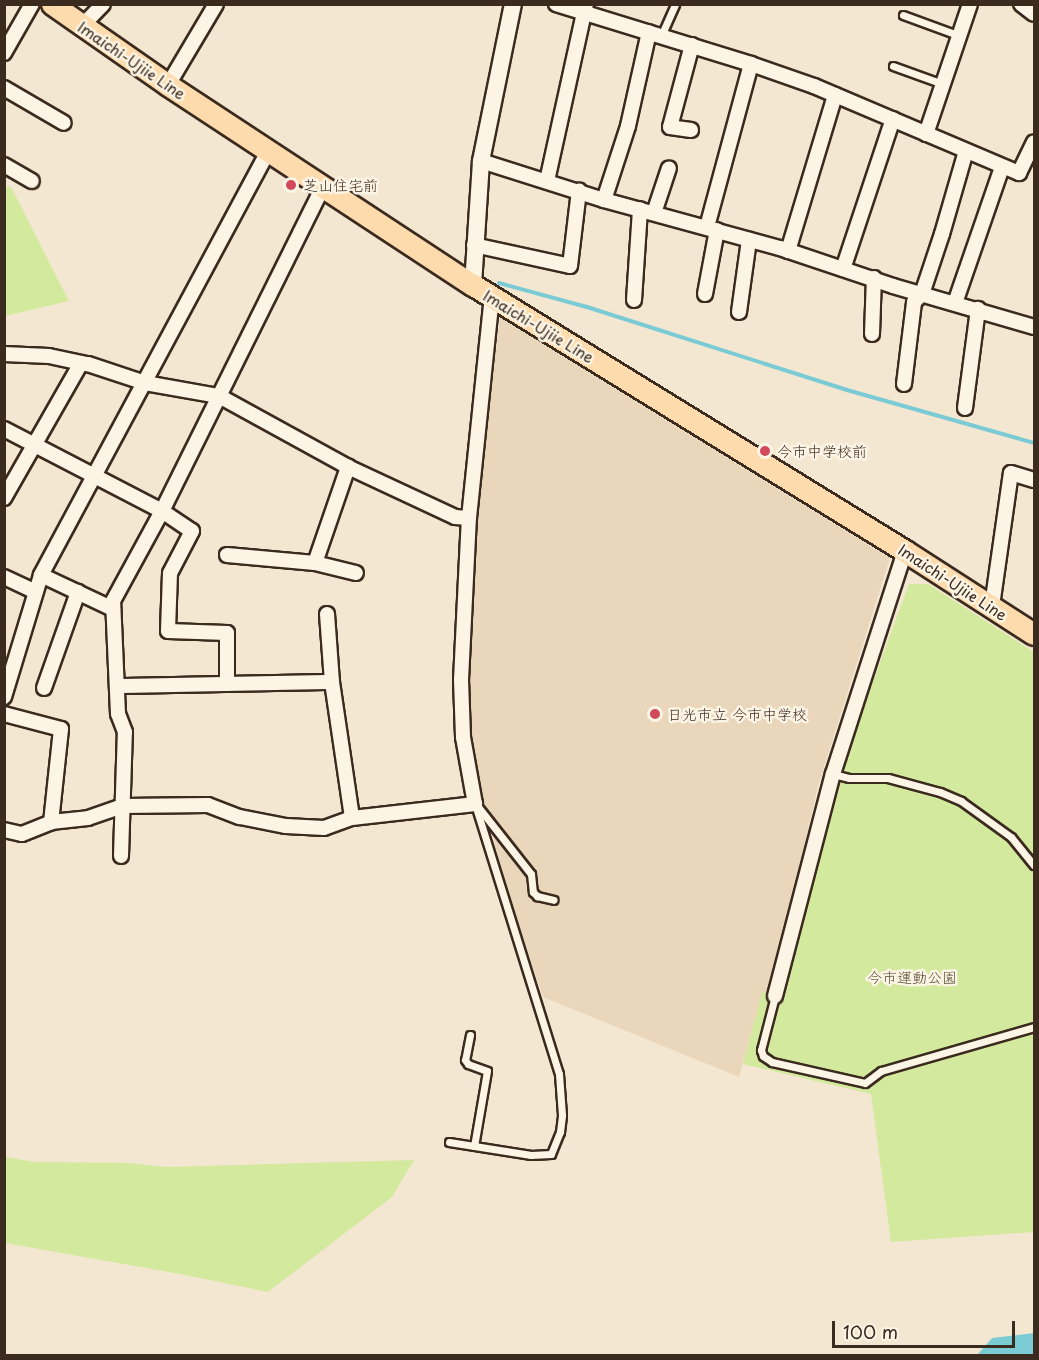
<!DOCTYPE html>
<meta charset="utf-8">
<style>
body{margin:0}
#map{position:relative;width:1039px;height:1360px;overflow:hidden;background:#f4e7d2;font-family:"Playpen Sans","Klee One",sans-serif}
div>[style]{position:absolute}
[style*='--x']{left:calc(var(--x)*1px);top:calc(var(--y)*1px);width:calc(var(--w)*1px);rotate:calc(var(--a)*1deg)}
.built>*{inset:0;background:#ead6bb}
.green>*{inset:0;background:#d3e99d}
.water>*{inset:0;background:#7bcbd5}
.stream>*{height:4px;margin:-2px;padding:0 2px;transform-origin:2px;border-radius:2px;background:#7bcbd5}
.roads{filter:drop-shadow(2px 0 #3b2a1e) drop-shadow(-2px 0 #3b2a1e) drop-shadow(0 2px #3b2a1e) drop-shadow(0 -2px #3b2a1e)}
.service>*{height:7px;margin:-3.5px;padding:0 3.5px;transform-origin:3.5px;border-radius:3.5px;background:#fcf5e5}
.minor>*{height:14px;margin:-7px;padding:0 7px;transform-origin:7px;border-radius:7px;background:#fcf5e5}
.tertiary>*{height:16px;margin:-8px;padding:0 8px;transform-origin:8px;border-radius:8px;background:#fcf5e5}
.primary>*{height:21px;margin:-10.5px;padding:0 10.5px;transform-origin:10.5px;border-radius:10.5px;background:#fedbac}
.dots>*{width:16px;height:16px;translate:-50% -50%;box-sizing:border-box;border:3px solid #fcf5e5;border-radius:50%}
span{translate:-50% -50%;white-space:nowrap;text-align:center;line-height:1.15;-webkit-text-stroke:5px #fcf5e5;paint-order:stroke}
.street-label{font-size:15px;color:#3b2a1e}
.poi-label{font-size:15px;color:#3b2a1e}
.left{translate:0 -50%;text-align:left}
.park-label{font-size:15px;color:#595037}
.frame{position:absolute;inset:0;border:6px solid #3b2a1e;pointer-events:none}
.scale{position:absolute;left:832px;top:1321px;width:183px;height:27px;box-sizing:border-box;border:3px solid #3b2a1e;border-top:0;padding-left:8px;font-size:18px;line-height:21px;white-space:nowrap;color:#3b2a1e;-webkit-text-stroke:4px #fcf5e5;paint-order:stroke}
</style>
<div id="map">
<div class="built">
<div style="clip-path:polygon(500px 317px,890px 558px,818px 786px,770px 994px,762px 993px,739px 1077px,543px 997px,491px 842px,495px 839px,480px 794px,471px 740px,468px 689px,475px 530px)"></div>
</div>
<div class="green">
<div style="clip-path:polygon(5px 187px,11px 187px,69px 301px,5px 316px)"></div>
<div style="clip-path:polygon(909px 584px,928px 584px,1034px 652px,1034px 1232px,891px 1242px,871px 1094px,743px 1064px,762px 992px,770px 994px,845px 757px)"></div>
<div style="clip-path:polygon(5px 1157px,35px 1162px,128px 1163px,166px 1167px,414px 1160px,392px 1197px,268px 1292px,180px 1274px,5px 1243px)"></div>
</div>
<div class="water">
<div style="clip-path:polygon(1034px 1333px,1034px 1355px,977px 1355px,992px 1338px)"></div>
</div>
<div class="stream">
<div style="--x:499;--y:283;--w:91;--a:15.3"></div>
<div style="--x:587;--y:307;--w:273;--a:17.7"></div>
<div style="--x:847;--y:390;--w:194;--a:15.8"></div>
</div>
<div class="roads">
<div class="service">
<div style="--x:903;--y:15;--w:61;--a:20.2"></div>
<div style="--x:661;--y:36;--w:35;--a:-66"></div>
<div style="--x:893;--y:66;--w:53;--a:19.8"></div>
<div style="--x:833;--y:774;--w:16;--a:14"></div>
<div style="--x:849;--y:778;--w:39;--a:0"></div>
<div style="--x:888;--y:778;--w:54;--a:15.1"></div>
<div style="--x:940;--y:792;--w:23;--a:23"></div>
<div style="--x:961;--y:801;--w:62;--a:35.8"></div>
<div style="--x:1011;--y:837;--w:36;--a:51"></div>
<div style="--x:479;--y:808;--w:84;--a:51.8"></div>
<div style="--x:531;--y:874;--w:18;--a:84"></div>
<div style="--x:533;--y:892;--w:6;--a:45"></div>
<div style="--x:537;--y:896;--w:17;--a:13"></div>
<div style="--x:775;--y:996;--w:56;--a:104.5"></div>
<div style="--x:761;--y:1050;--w:6;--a:72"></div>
<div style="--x:763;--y:1056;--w:11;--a:34"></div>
<div style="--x:772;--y:1062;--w:95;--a:12.7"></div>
<div style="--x:865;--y:1083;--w:20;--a:-37"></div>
<div style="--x:881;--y:1071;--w:159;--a:-16"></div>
<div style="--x:470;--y:1035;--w:25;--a:101"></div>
<div style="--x:465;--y:1060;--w:5;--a:53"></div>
<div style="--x:468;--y:1064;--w:20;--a:20"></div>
<div style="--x:487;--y:1071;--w:76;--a:99.8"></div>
<div style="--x:449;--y:1142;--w:83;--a:9"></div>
<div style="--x:531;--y:1155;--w:20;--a:-3"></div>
<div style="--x:551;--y:1154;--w:24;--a:-68"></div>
<div style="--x:560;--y:1132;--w:17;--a:-83"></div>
<div style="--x:562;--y:1115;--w:41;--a:-94.2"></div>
<div style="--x:559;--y:1074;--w:283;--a:-107.3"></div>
</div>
<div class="minor">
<div style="--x:556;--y:4;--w:204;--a:17.1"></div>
<div style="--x:751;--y:64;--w:67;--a:19.2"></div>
<div style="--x:814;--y:86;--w:223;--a:23"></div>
<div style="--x:1019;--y:173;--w:34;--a:-64"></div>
<div style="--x:1021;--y:4;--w:16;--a:38"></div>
<div style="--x:82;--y:26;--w:30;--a:-46"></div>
<div style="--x:4;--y:53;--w:56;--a:-60.3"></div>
<div style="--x:168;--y:85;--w:94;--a:-59.3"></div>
<div style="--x:4;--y:88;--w:69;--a:30.3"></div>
<div style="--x:691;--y:130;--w:21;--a:-172"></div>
<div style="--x:670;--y:127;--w:85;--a:-75"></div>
<div style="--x:926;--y:134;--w:137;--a:-71.3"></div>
<div style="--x:481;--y:161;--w:129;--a:17.6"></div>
<div style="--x:604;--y:200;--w:182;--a:15.3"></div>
<div style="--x:780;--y:248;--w:119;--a:18.6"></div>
<div style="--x:893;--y:286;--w:147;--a:16.2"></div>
<div style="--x:4;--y:165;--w:32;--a:30"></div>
<div style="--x:547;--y:181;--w:181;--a:-77.6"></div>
<div style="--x:604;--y:200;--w:78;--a:-72"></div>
<div style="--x:628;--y:126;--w:96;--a:-77.4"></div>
<div style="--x:654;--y:213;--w:47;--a:-71.6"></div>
<div style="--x:707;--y:227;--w:169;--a:-74.9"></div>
<div style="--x:474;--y:245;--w:98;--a:12.3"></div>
<div style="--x:570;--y:266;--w:76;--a:-83.2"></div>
<div style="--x:788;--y:251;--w:163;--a:-73.2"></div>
<div style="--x:843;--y:269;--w:158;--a:-71.6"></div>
<div style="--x:705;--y:294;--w:65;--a:-79.4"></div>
<div style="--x:634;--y:300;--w:91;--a:-86.2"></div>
<div style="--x:955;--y:303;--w:144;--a:-70.9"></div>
<div style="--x:739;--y:312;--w:73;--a:-82.1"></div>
<div style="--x:872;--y:334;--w:56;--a:-88"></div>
<div style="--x:4;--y:354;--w:45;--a:2.5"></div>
<div style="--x:49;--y:356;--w:40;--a:12"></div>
<div style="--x:88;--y:364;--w:60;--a:18.4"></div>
<div style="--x:145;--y:383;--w:75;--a:10"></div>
<div style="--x:219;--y:396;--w:147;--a:28.8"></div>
<div style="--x:348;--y:467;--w:118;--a:25"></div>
<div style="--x:455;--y:517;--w:14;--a:4"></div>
<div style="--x:904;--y:384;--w:83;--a:-83"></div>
<div style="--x:914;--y:302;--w:11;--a:-45"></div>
<div style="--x:922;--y:294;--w:63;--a:-71.6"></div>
<div style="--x:942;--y:234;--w:86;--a:-73.9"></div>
<div style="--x:965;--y:408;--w:100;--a:-82.5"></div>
<div style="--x:4;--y:429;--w:178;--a:27.4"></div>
<div style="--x:162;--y:511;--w:36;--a:34"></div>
<div style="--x:192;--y:531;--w:47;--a:117.6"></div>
<div style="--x:170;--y:573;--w:58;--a:92"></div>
<div style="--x:168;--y:631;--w:59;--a:1.9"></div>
<div style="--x:227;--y:633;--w:51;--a:90"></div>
<div style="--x:4;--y:498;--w:155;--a:-60.3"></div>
<div style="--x:227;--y:555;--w:88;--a:5.2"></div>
<div style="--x:315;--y:563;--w:42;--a:13.7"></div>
<div style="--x:315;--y:563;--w:102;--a:-71"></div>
<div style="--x:41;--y:575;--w:80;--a:25.3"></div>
<div style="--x:4;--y:577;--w:35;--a:25"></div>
<div style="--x:992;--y:606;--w:134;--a:-81.9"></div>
<div style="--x:1011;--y:473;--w:24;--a:17"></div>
<div style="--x:327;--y:614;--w:68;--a:85.8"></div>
<div style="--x:332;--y:682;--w:137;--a:81.6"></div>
<div style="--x:117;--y:686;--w:215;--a:-1.1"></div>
<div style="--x:44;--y:688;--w:102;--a:-70.5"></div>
<div style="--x:4;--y:697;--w:127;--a:-73.1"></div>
<div style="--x:41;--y:575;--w:481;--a:-61.8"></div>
<div style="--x:4;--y:714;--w:59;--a:14.7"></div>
<div style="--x:61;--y:729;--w:94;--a:96.1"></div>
<div style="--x:4;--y:830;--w:18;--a:13"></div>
<div style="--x:22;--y:834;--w:31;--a:-22"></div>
<div style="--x:51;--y:822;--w:37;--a:-6"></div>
<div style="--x:88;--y:818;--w:37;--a:-19"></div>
<div style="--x:123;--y:806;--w:85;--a:-0.7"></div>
<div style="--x:208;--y:805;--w:34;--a:21"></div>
<div style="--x:240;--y:817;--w:47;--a:11.1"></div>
<div style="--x:286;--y:826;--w:38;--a:3"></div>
<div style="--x:324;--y:828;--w:30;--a:-20"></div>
<div style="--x:352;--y:818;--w:124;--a:-6.5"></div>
<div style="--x:475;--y:804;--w:68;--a:-100.2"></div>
<div style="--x:463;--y:737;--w:57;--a:-92"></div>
<div style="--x:461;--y:680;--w:162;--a:-87.2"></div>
<div style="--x:469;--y:518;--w:222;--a:-84.1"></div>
<div style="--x:121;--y:856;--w:124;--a:-88.2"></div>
<div style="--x:125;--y:732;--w:19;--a:-111"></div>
<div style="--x:118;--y:714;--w:113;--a:-92.5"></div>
<div style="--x:113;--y:601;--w:102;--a:-61.4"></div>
<div style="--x:162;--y:511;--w:360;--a:-63.6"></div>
<div style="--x:775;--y:996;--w:229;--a:-75.4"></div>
<div style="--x:833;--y:774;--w:234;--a:-72.1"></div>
</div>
<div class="tertiary">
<div style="--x:473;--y:285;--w:124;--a:-86.3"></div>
<div style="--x:481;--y:161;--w:160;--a:-78.5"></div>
</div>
<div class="primary">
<div style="--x:52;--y:4;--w:141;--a:34.9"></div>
<div style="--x:168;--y:85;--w:365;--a:33.3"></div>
<div style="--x:473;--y:285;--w:507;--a:31.62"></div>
<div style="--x:905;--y:551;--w:153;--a:32.8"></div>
</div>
</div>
<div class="dots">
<div style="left:291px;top:185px;background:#d1495b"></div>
<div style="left:765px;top:451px;background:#d1495b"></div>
<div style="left:655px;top:714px;background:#d1495b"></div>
</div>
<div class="street-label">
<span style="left:132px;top:60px;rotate:34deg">Imaichi-Ujiie Line</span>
<span style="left:539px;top:326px;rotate:31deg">Imaichi-Ujiie Line</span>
<span style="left:953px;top:582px;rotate:33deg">Imaichi-Ujiie Line</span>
</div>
<div class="poi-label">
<span class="left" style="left:303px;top:185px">芝山住宅前</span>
<span class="left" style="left:777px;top:451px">今市中学校前</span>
<span class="left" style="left:667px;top:714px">日光市立 今市中学校</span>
</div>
<div class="park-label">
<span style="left:912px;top:977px">今市運動公園</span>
</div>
<div class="frame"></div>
<div class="scale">100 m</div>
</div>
